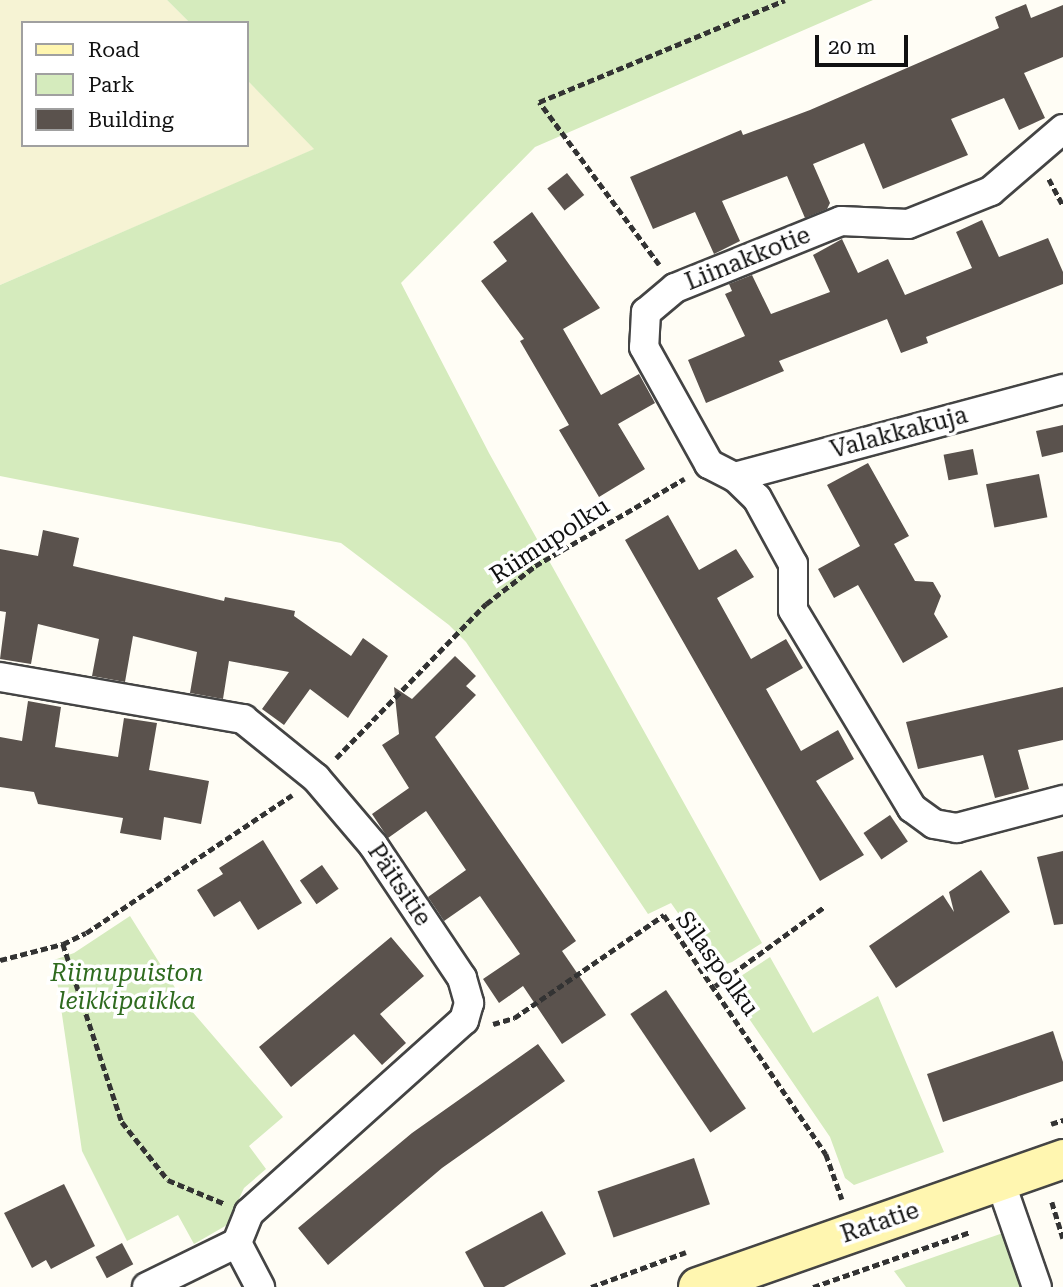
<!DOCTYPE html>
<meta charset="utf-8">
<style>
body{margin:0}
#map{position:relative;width:1063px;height:1287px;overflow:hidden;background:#fffdf5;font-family:"Roboto Serif",serif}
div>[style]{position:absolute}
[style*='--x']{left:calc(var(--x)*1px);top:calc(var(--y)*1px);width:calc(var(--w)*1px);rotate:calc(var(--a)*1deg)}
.farmland>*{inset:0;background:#f6f3d4}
.green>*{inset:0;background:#d5ebbd}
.building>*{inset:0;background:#5a524d;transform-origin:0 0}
.path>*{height:4.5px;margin-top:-2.25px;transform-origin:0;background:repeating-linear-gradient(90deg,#333 0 7px,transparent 0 10.5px)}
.roads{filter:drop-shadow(2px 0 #444) drop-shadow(-2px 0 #444) drop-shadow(0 2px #444) drop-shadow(0 -2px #444)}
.street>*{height:28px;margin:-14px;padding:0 14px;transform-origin:14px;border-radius:14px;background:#fff}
.secondary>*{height:38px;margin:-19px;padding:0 19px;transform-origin:19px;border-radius:19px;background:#fff6b0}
span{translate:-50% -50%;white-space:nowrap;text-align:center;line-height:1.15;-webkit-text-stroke:7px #fff;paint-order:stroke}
.street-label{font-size:24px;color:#111}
.park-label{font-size:24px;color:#2f6b1f;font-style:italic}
.legend{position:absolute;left:21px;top:21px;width:228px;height:126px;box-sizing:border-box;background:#fff;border:2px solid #a0a0a0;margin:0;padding:9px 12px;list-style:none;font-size:21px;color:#111}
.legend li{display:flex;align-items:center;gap:14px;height:35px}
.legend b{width:35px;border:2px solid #a0a0a0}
.scale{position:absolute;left:815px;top:35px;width:93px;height:32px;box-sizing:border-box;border:4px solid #111;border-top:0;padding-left:9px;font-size:21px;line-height:24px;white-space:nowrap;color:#111;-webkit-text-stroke:5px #fff;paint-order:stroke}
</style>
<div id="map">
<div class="farmland">
<div style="clip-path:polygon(0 0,167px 0,190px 23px,23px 23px,23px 145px,247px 145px,247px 80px,315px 149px,0 285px)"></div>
</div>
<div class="green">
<div style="clip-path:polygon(167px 0,873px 0,535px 147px,401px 283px,489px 453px,762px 943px,732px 962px,724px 965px,710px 959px,671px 903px,648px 914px,466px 642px,449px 625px,341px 543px,0 476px,0 285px,314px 149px,247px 80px,247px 23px,190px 23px)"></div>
<div style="clip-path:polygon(130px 916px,184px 1002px,283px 1117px,249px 1146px,266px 1169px,244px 1188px,227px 1225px,194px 1244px,178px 1215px,127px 1241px,82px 1151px,54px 960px,74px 953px)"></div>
<div style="clip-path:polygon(770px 957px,813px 1033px,878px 996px,944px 1152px,854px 1185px,845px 1178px,830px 1137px,739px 1004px,736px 988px,741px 976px)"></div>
<div style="clip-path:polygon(1003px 1233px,1022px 1287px,906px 1287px,894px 1271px)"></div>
</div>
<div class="building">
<div style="clip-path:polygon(1026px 4px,1031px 18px,1063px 5px,1063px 57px,1024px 73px,1045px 118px,1019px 130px,1004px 98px,951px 119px,968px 155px,883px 189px,864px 143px,813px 164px,830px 203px,827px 209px,805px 218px,787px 176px,722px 201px,740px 241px,714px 254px,695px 212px,653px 229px,630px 177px,741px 130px,743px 135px,810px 110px,999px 28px,995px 17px)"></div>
<div style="left:567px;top:173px;width:28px;height:25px;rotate:52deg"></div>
<div style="clip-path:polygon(532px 212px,600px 308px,563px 329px,601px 395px,639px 374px,655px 403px,618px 424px,645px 469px,599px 497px,559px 430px,569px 425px,520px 341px,524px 339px,481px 281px,507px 261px,493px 242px)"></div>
<div style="clip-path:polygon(982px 220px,999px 257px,1048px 238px,1063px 272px,1063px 284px,926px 337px,928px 343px,901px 353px,887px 319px,779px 361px,784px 371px,706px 403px,688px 360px,745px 336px,725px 294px,732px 291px,729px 284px,752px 275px,771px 314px,830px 292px,813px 255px,842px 239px,858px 273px,888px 259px,905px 295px,972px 268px,956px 232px)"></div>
<div style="clip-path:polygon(1063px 425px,1063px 452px,1042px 457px,1036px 431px)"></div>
<div style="left:973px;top:449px;width:26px;height:30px;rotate:79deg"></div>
<div style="clip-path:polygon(868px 463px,909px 536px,894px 544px,915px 581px,933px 582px,941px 596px,934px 614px,948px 637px,903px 663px,858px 585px,834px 598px,818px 569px,860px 546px,827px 485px)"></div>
<div style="left:1039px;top:474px;width:44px;height:54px;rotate:79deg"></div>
<div style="clip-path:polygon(668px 515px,699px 570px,736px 549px,754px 577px,717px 598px,751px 659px,786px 639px,803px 668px,766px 689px,801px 751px,838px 730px,854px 759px,816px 781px,864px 855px,820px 881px,625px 540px)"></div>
<div style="clip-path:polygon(43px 530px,79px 538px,73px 566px,224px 601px,225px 597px,295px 611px,294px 616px,351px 656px,363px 638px,388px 656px,348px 718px,310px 689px,284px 725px,262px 709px,289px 672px,229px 661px,223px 699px,190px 693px,197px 652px,133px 636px,125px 682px,92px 676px,99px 639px,38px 624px,31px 664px,0 659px,6px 612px,0 611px,0 549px,38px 556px)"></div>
<div style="clip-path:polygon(455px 656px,476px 676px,466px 686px,476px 695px,435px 737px,576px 941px,562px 951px,606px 1015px,562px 1044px,523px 986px,499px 1003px,483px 979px,520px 954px,480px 896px,444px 921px,428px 897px,466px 870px,426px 811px,388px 838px,372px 814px,409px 788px,382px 745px,399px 734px,394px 687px,412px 699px)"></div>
<div style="clip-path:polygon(1063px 687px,1063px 740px,1018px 750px,1029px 789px,995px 798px,983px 755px,918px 769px,906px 722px)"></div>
<div style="clip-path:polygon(28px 701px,61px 707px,55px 747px,118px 757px,124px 718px,157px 723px,149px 770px,209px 781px,201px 824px,164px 817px,161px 840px,120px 833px,123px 818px,38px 804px,34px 792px,0 787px,0 737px,22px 741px)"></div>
<div style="left:890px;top:815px;width:32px;height:32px;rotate:56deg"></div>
<div style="clip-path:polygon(263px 840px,302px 903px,258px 930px,240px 901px,214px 917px,197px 890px,223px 874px,219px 868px)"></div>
<div style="clip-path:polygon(1063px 851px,1063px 924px,1054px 925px,1037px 857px)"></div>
<div style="left:322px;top:865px;width:29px;height:27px;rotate:55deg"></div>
<div style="clip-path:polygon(981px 870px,1010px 912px,896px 988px,869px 946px,943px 895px,954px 912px,949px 892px)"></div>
<div style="clip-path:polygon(391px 937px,424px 976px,380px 1014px,406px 1043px,382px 1065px,354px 1034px,291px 1087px,259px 1047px)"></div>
<div style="left:666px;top:990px;width:143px;height:43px;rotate:56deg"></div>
<div style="clip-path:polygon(1053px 1031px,1063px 1062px,1063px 1081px,943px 1122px,927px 1074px)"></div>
<div style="clip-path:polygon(538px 1044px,565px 1081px,442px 1168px,328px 1265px,298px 1228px,412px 1133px)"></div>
<div style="left:694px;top:1158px;width:49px;height:102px;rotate:71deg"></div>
<div style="clip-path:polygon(64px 1184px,95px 1246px,51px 1269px,46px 1260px,32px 1268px,4px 1213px)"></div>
<div style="clip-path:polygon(542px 1211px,566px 1254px,504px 1287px,484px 1287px,465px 1252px)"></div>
<div style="left:122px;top:1243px;width:24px;height:30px;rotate:62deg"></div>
</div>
<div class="path">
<div style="--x:1049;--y:179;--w:30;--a:62"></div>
<div style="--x:659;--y:265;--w:202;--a:-126.4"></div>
<div style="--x:539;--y:102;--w:266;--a:-22.5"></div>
<div style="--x:336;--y:758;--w:215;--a:-45.8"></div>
<div style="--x:486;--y:604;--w:62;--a:-37.8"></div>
<div style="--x:535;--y:566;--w:173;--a:-30.3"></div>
<div style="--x:63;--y:944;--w:188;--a:71.7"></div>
<div style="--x:122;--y:1122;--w:74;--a:51.6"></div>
<div style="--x:168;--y:1180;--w:60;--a:22.7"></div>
<div style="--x:0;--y:960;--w:65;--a:-14.3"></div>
<div style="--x:63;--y:944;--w:25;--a:-26"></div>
<div style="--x:86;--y:933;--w:248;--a:-33.8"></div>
<div style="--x:715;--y:986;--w:135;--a:-35.9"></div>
<div style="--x:493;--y:1024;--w:22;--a:-16"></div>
<div style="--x:514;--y:1018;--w:182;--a:-34.5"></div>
<div style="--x:664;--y:915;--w:289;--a:55.9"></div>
<div style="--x:826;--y:1154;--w:48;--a:70.4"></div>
<div style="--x:1051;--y:1124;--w:13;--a:-18"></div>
<div style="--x:1052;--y:1202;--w:38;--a:73"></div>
<div style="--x:591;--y:1287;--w:101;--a:-20.2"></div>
<div style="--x:813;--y:1287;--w:166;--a:-19.3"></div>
</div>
<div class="roads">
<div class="street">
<div style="--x:1063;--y:129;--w:95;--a:139.3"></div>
<div style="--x:991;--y:191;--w:89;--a:158.3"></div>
<div style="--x:908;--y:224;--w:67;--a:-177.4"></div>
<div style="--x:841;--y:221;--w:179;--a:158"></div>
<div style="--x:675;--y:288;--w:38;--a:140"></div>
<div style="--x:646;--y:312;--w:35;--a:93"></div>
<div style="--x:644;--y:347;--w:134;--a:60.9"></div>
<div style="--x:709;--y:464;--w:29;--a:27"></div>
<div style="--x:735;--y:477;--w:30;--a:44"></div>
<div style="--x:757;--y:498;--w:75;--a:61.4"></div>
<div style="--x:793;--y:564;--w:46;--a:90"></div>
<div style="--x:793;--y:610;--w:231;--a:59"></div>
<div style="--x:912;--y:808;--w:27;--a:36"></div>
<div style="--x:934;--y:824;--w:23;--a:10"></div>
<div style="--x:957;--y:828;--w:110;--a:-14.8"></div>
<div style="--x:735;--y:477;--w:340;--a:-15"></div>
<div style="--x:0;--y:677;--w:247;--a:9.8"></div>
<div style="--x:243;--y:719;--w:94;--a:38.9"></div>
<div style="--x:316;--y:778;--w:88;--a:49.6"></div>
<div style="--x:373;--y:845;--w:160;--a:56.2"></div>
<div style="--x:462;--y:978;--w:26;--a:74"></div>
<div style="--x:469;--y:1003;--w:18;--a:106"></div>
<div style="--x:464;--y:1020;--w:289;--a:138.1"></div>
<div style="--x:249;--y:1213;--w:32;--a:112"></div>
<div style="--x:1000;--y:1181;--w:112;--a:70.8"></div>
<div style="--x:237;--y:1243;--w:50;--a:62.4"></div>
<div style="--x:147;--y:1287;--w:100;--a:-26.1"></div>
</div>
<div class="secondary">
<div style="--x:698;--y:1287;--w:387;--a:-19.3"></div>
</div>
</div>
<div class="street-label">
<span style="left:748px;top:259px;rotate:-22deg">Liinakkotie</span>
<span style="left:899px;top:433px;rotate:-15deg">Valakkakuja</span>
<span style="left:550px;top:541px;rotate:-33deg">Riimupolku</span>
<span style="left:399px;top:885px;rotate:56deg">Päitsitie</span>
<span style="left:717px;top:964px;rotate:54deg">Silaspolku</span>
<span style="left:880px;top:1223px;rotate:-19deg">Ratatie</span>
</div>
<div class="park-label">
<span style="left:127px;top:988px">Riimupuiston<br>leikkipaikka</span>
</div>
<ul class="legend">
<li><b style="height:9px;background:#fff6b0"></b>Road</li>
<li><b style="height:19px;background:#d5ebbd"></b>Park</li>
<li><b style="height:19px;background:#5a524d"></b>Building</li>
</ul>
<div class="scale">20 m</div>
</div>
